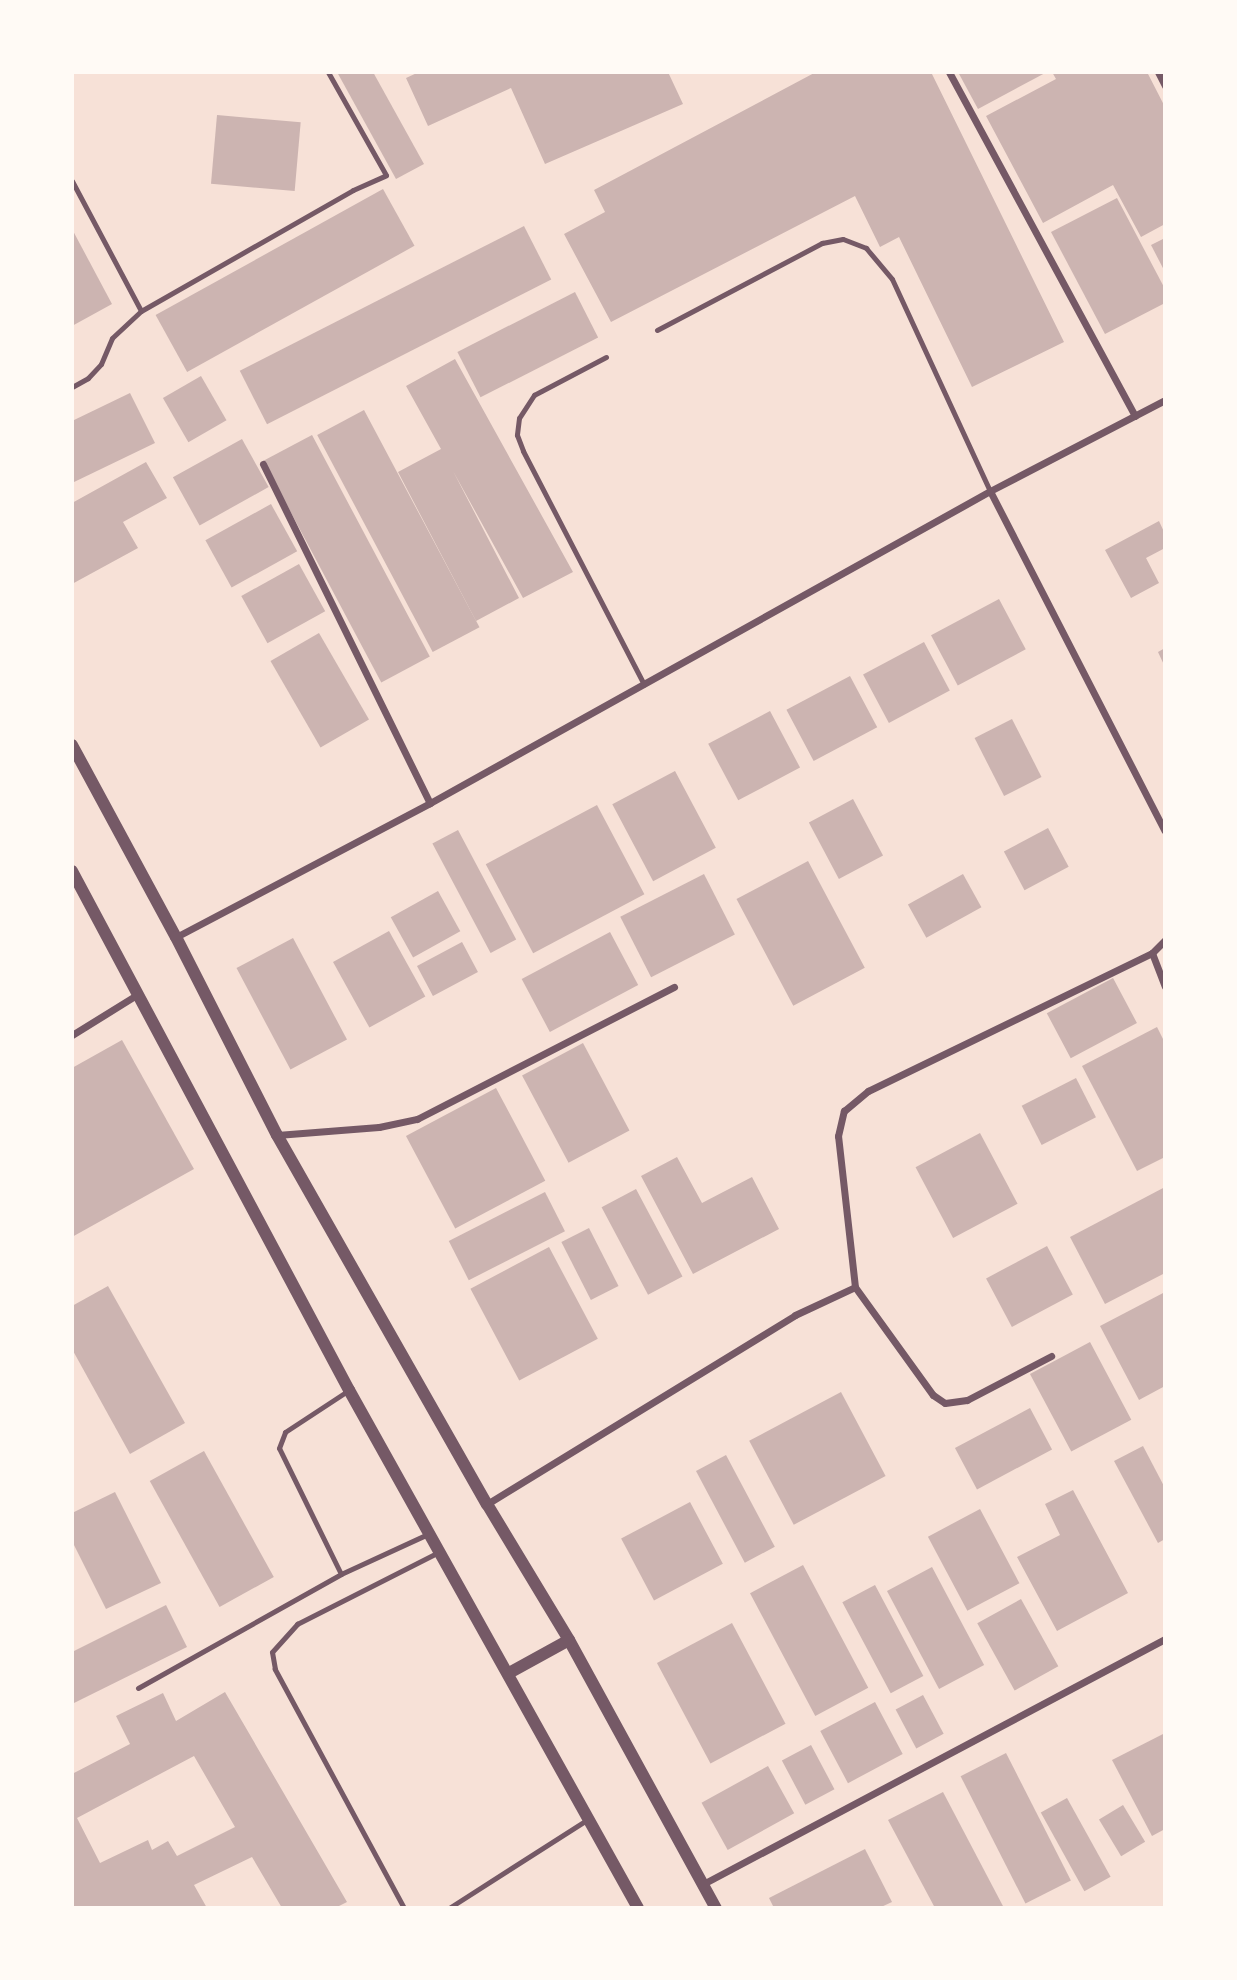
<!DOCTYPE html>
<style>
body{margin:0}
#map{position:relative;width:1237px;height:1980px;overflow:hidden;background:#f7e1d7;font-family:Quicksand,sans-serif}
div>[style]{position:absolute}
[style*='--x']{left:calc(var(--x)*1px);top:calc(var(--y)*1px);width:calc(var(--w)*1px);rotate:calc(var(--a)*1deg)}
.building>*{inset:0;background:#ccb4b1;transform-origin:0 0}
.service>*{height:5px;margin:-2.5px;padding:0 2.5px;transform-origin:2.5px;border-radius:2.5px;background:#755966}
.minor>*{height:7px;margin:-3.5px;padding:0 3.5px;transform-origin:3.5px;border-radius:3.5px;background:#755966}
.tertiary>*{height:12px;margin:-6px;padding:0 6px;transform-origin:6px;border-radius:6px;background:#755966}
span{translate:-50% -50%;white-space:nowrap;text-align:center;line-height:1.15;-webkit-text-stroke:5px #fffaf5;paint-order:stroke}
.frame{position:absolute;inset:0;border:74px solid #fffaf5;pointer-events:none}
</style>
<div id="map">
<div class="building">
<div style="clip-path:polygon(337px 72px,373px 72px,424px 164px,396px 179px)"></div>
<div style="clip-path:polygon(419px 72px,668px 72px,683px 104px,545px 164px,511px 88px,428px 126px,406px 78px)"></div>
<div style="clip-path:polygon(816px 72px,931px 72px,1064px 342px,972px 387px,899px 237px,880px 247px,855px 196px,611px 322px,564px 234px,605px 212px,594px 190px)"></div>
<div style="clip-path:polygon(958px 72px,1047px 72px,978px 109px)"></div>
<div style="clip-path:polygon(1052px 72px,1147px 72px,1165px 107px,1165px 224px,1141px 237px,1113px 185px,1043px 223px,986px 116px,1056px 79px)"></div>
<div style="left:217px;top:115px;width:84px;height:69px;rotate:5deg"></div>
<div style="left:383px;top:189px;width:65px;height:260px;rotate:61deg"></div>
<div style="clip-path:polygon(1117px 198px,1165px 289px,1165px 303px,1105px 334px,1051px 232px)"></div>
<div style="left:524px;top:226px;width:60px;height:319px;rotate:63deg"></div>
<div style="clip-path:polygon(72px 229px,112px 304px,72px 326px)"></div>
<div style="clip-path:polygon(1165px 238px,1165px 272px,1151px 245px)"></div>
<div style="left:575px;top:292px;width:51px;height:132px;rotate:63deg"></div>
<div style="clip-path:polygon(455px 359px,573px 572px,523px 598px,453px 471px,519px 598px,476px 621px,398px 472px,441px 449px,406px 386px)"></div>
<div style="left:201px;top:376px;width:51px;height:44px;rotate:60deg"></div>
<div style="clip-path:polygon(130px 393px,155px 443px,72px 483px,72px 421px)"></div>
<div style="left:364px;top:410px;width:246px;height:53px;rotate:62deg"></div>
<div style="left:312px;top:435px;width:251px;height:55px;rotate:62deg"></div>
<div style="left:242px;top:439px;width:55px;height:79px;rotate:61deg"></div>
<div style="clip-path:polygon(146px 462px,167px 498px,123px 522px,138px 548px,72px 584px,72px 503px)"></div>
<div style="left:271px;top:504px;width:54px;height:75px;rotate:61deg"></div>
<div style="clip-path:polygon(1159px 521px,1165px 534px,1165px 548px,1146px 558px,1159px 583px,1131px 598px,1105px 550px)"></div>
<div style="left:299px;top:564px;width:54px;height:66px;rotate:61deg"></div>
<div style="left:999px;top:599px;width:57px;height:77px;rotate:62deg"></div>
<div style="left:319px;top:633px;width:100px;height:56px;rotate:60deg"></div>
<div style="left:924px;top:642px;width:55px;height:69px;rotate:62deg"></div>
<div style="clip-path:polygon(1165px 648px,1165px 667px,1158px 652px)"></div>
<div style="left:850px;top:676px;width:58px;height:72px;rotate:62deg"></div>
<div style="left:770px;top:711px;width:64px;height:70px;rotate:62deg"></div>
<div style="left:1012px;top:719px;width:65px;height:42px;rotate:63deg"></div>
<div style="left:675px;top:771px;width:87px;height:71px;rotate:62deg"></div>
<div style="left:853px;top:799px;width:64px;height:50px;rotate:62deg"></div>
<div style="left:597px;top:805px;width:101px;height:126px;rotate:62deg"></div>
<div style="left:1048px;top:828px;width:44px;height:50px;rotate:62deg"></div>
<div style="left:458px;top:830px;width:124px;height:29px;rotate:62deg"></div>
<div style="left:808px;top:861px;width:121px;height:81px;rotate:62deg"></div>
<div style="left:704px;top:874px;width:68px;height:94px;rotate:63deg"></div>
<div style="left:963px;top:874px;width:38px;height:63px;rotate:61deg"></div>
<div style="left:438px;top:891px;width:46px;height:54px;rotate:61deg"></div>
<div style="left:389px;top:931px;width:75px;height:64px;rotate:61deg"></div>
<div style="left:610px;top:932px;width:60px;height:100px;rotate:62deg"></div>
<div style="left:293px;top:938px;width:115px;height:64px;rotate:62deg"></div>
<div style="left:462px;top:942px;width:34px;height:51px;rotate:62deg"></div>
<div style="left:1113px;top:978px;width:51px;height:75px;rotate:62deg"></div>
<div style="clip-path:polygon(1157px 1027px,1165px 1043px,1165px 1157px,1137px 1171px,1082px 1066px)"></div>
<div style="clip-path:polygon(122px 1040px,194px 1169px,72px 1237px,72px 1068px)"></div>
<div style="left:583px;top:1043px;width:99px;height:69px;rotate:62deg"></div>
<div style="left:1076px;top:1078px;width:44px;height:61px;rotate:63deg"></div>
<div style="left:496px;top:1088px;width:105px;height:102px;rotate:62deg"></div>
<div style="left:980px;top:1133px;width:80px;height:73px;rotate:62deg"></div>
<div style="clip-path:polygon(677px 1157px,702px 1203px,752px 1177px,779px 1229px,693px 1274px,641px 1176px)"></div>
<div style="clip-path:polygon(1165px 1187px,1165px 1273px,1105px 1304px,1070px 1237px)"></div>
<div style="left:636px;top:1189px;width:99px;height:39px;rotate:62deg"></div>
<div style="left:545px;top:1192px;width:44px;height:108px;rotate:63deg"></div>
<div style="left:589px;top:1228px;width:65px;height:31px;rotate:63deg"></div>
<div style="left:1047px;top:1246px;width:55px;height:69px;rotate:62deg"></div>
<div style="left:549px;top:1247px;width:104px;height:89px;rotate:62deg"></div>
<div style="clip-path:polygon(108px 1286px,185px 1423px,130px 1454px,72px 1349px,72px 1306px)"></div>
<div style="clip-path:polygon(1165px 1292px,1165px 1386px,1139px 1400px,1100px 1326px)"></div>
<div style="left:1090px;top:1342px;width:88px;height:68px;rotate:62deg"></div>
<div style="left:841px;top:1392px;width:95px;height:104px;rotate:62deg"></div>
<div style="left:1030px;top:1408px;width:47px;height:85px;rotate:62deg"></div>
<div style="clip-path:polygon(1143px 1446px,1165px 1488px,1165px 1539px,1158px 1543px,1114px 1461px)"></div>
<div style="left:204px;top:1451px;width:144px;height:62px;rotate:61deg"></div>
<div style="left:726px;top:1455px;width:104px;height:34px;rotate:62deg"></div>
<div style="clip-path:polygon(1073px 1490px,1128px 1593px,1057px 1631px,1017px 1557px,1060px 1535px,1045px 1504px)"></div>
<div style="clip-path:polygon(115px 1492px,161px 1583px,106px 1609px,72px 1541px,72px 1513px)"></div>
<div style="left:690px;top:1502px;width:70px;height:78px;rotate:62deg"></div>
<div style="left:980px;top:1509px;width:84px;height:59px;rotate:62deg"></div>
<div style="left:803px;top:1565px;width:139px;height:60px;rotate:62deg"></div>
<div style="left:932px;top:1567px;width:111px;height:51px;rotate:62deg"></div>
<div style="left:875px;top:1585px;width:103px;height:37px;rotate:62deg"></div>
<div style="left:1021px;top:1599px;width:77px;height:50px;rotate:61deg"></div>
<div style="clip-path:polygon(166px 1605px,187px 1647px,72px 1704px,72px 1652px)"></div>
<div style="left:732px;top:1623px;width:114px;height:85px;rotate:62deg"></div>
<div style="clip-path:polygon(evenodd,225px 1692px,347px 1902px,335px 1908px,282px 1908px,252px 1857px,194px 1885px,207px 1908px,72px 1908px,72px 1774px,130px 1744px,116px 1716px,163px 1693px,176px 1721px,225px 1692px,194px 1756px,235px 1827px,177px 1856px,168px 1841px,152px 1850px,148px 1840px,100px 1863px,77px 1818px,194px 1756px)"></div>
<div style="left:923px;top:1695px;width:44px;height:31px;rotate:62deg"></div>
<div style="left:875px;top:1702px;width:59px;height:62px;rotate:62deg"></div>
<div style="clip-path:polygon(1165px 1733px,1165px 1829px,1152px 1836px,1112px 1760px)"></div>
<div style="left:811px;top:1745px;width:50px;height:33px;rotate:62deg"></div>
<div style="left:1006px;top:1753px;width:143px;height:51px;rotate:63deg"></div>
<div style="left:768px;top:1766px;width:54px;height:76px;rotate:61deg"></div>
<div style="clip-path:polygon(943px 1792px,1004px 1908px,935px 1908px,888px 1820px)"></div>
<div style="left:1067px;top:1798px;width:90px;height:30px;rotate:61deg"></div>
<div style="left:1123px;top:1805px;width:43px;height:28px;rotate:59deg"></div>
<div style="clip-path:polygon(865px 1849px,892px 1902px,879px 1908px,774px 1908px,769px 1898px)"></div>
</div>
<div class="service">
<div style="--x:72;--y:181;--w:147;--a:62"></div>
<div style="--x:657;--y:330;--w:187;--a:-27.8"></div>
<div style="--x:822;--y:243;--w:21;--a:-11"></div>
<div style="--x:843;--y:239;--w:25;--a:21"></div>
<div style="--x:866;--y:248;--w:40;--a:50"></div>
<div style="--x:892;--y:279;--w:234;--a:65.2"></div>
<div style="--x:606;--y:357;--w:81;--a:152.2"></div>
<div style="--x:534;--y:395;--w:27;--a:123"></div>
<div style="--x:519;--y:418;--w:17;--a:97"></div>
<div style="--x:517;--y:435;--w:17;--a:69"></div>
<div style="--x:523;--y:451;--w:263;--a:62.6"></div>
<div style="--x:72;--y:387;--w:18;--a:-29"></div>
<div style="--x:88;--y:378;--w:19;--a:-47"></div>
<div style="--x:101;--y:364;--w:28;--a:-67"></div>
<div style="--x:112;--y:338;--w:40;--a:-43"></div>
<div style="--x:141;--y:311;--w:244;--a:-29.7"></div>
<div style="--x:353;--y:190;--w:36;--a:-24"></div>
<div style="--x:386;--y:175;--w:118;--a:-119.4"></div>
<div style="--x:341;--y:1574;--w:140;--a:-116.2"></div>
<div style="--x:279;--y:1448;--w:17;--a:-69"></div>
<div style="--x:285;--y:1432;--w:77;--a:-33.3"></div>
<div style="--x:138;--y:1688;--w:233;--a:-29.3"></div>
<div style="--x:341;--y:1574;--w:96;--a:-24.7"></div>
<div style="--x:404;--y:1908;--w:272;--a:-118.4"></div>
<div style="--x:275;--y:1669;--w:17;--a:-100"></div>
<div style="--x:272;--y:1652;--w:38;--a:-48"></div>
<div style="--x:297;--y:1624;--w:159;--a:-26.9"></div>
<div style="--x:449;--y:1908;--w:165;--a:-32.6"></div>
</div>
<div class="minor">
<div style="--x:949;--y:72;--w:391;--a:61.6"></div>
<div style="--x:1158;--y:72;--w:16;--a:63"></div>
<div style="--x:263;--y:464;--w:378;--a:63.8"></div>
<div style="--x:990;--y:491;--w:382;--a:62.8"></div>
<div style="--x:176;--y:937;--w:287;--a:-27.8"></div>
<div style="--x:430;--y:803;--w:641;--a:-29.12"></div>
<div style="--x:990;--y:491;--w:197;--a:-27.5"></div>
<div style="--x:1152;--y:953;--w:36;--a:69"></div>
<div style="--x:72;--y:1035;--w:78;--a:-31.8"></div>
<div style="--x:277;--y:1135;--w:102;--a:-4.5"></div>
<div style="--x:379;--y:1127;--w:39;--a:-12"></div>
<div style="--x:417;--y:1119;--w:289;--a:-27.2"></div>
<div style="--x:855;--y:1287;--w:133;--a:54.2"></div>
<div style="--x:933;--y:1395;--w:14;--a:34"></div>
<div style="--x:945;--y:1403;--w:22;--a:-8"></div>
<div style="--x:967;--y:1400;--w:95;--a:-27.6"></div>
<div style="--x:487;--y:1504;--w:361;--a:-31.5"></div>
<div style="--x:795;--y:1315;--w:66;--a:-25"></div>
<div style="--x:855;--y:1287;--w:152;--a:-96.4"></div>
<div style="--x:838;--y:1136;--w:26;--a:-77"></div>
<div style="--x:844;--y:1111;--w:31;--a:-40"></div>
<div style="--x:868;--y:1091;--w:316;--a:-25.9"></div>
<div style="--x:1152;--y:953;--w:18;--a:-45"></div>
<div style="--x:703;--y:1884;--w:523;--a:-27.94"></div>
</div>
<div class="tertiary">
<div style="--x:72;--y:745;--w:218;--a:61.6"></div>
<div style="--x:176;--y:937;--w:222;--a:63"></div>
<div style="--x:277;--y:1135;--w:425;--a:60.4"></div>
<div style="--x:487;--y:1504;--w:159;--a:58.9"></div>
<div style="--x:569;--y:1640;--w:306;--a:61.3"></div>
<div style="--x:72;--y:871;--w:588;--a:61.91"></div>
<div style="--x:349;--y:1390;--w:593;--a:60.84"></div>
<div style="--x:509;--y:1673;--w:68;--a:-28.8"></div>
</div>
<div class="frame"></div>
</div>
